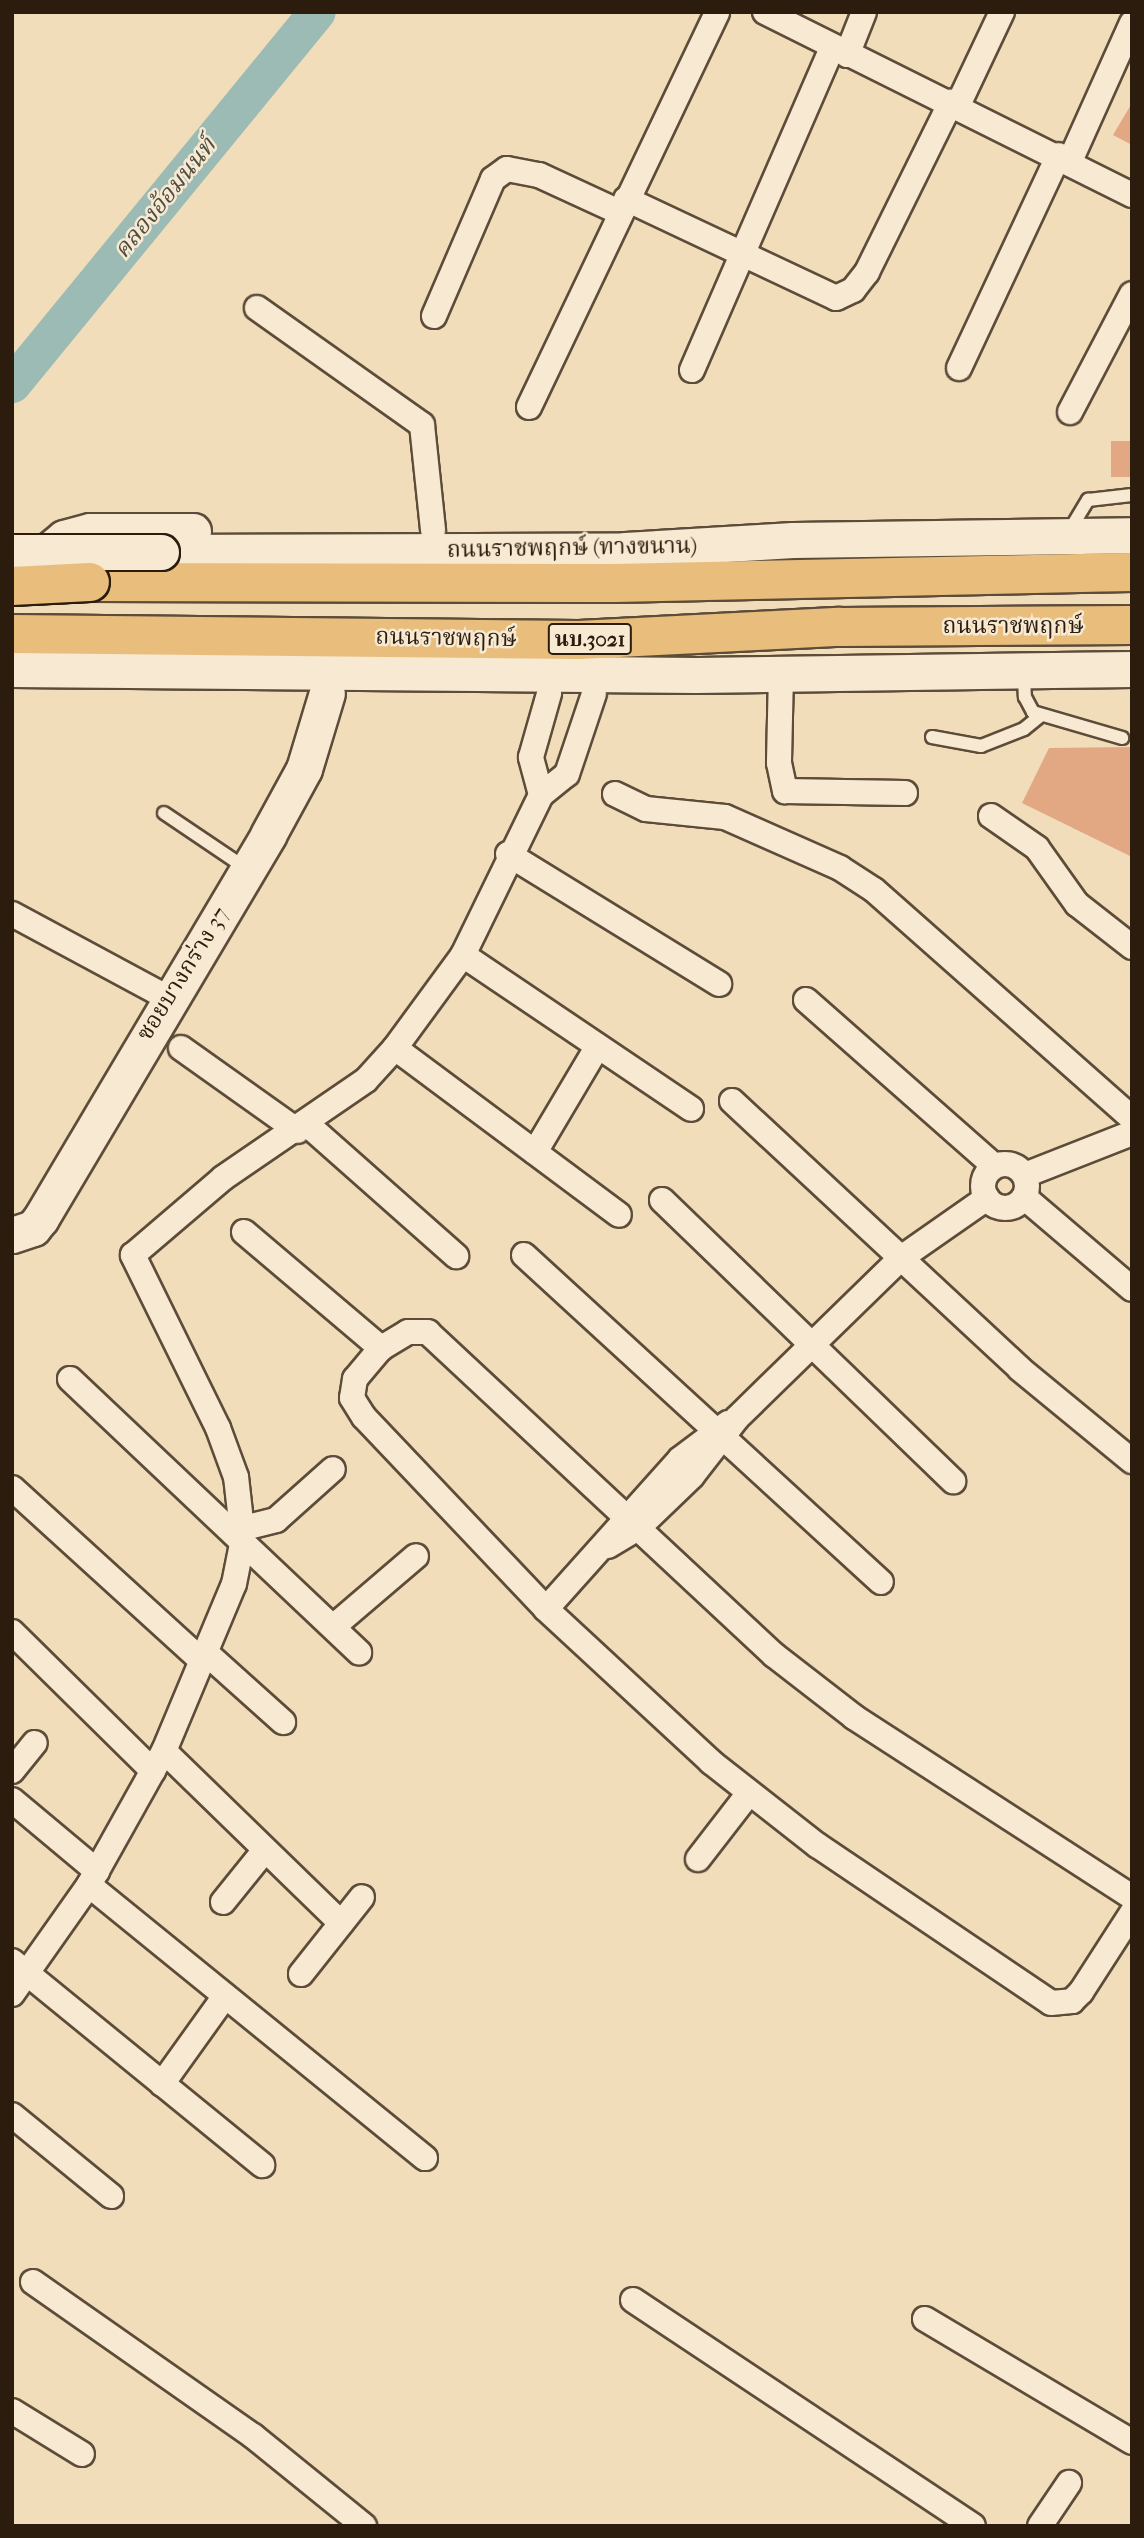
<!DOCTYPE html>
<meta charset="utf-8">
<style>
body{margin:0}
#map{position:relative;width:1144px;height:2538px;overflow:hidden;background:#f2ddba;font-family:"IM FELL French Canon","Noto Serif Thai",serif}
div>[style]{position:absolute}
[style*='--x']{left:calc(var(--x)*1px);top:calc(var(--y)*1px);width:calc(var(--w)*1px);rotate:calc(var(--a)*1deg)}
.river>*{height:37px;margin:-18.5px;padding:0 18.5px;transform-origin:18.5px;border-radius:18.5px;background:#9cbbb5}
.building>*{inset:0;background:#e1a883;transform-origin:0 0}
.roads{filter:drop-shadow(2px 0 #5d4c39) drop-shadow(-2px 0 #5d4c39) drop-shadow(0 2px #5d4c39) drop-shadow(0 -2px #5d4c39)}
.lane>*{height:12px;margin:-6px;padding:0 6px;transform-origin:6px;border-radius:6px;background:#f7e9d2}
.street>*{height:24px;margin:-12px;padding:0 12px;transform-origin:12px;border-radius:12px;background:#f7e9d2}
.street>.ring{margin:-12px;padding:0;box-sizing:content-box;background:none;border:24px solid #f7e9d2;border-radius:50%}
.secondary>*{height:35px;margin:-17.5px;padding:0 17.5px;transform-origin:17.5px;border-radius:17.5px;background:#f7e9d2}
.primary>*{height:38px;margin:-19px;padding:0 19px;transform-origin:19px;border-radius:19px;background:#e9be7d}
.bridges{filter:drop-shadow(2px 0 #2b1c0e) drop-shadow(-2px 0 #2b1c0e) drop-shadow(0 2px #2b1c0e) drop-shadow(0 -2px #2b1c0e)}
.secondary-bridge>*{height:35px;margin:-17.5px;padding:0 17.5px;transform-origin:17.5px;border-radius:17.5px;background:#f7e9d2}
.primary-bridge>*{height:38px;margin:-19px;padding:0 19px;transform-origin:19px;border-radius:19px;background:#e9be7d}
span{translate:-50% -50%;white-space:nowrap;text-align:center;line-height:1.15;-webkit-text-stroke:5px #f7e9d2;paint-order:stroke}
.shield-label span{padding:2px 5px;background:#f7e9d2;border:2px solid;border-radius:5px;-webkit-text-stroke-width:0}
.shield-label{font-size:21px;color:#2b1c0e;font-weight:700}
.street-label{font-size:23px;color:#2b1c0e}
.water-label{font-size:24px;color:#4d4c40;font-style:italic}
.frame{position:absolute;inset:0;border:14px solid #2b1c0e;pointer-events:none}
</style>
<div id="map">
<div class="river">
<div style="--x:12;--y:384;--w:481;--a:-50.7"></div>
</div>
<div class="building">
<div style="clip-path:polygon(1132px 103px,1132px 145px,1113px 135px)"></div>
<div style="left:1132px;top:441px;width:36px;height:21px;rotate:90deg"></div>
<div style="clip-path:polygon(1132px 747px,1132px 857px,1022px 803px,1049px 748px)"></div>
</div>
<div class="roads">
<div class="lane">
<div style="--x:1068;--y:533;--w:39;--a:-59"></div>
<div style="--x:1088;--y:500;--w:44;--a:-6.5"></div>
<div style="--x:1024;--y:674;--w:23;--a:88"></div>
<div style="--x:1025;--y:697;--w:17;--a:62"></div>
<div style="--x:1033;--y:712;--w:93;--a:16.3"></div>
<div style="--x:932;--y:737;--w:50;--a:10.4"></div>
<div style="--x:981;--y:746;--w:46;--a:-21.6"></div>
<div style="--x:1024;--y:729;--w:21;--a:-39"></div>
<div style="--x:164;--y:813;--w:100;--a:34"></div>
</div>
<div class="street">
<div style="--x:765;--y:12;--w:410;--a:26.5"></div>
<div style="--x:847;--y:55;--w:46;--a:-68.4"></div>
<div style="--x:958;--y:105;--w:103;--a:-64.7"></div>
<div style="--x:1070;--y:161;--w:151;--a:-65.8"></div>
<div style="--x:626;--y:199;--w:232;--a:25.2"></div>
<div style="--x:836;--y:298;--w:19;--a:-25"></div>
<div style="--x:853;--y:290;--w:23;--a:-52"></div>
<div style="--x:867;--y:272;--w:190;--a:-63.7"></div>
<div style="--x:257;--y:308;--w:202;--a:35.3"></div>
<div style="--x:422;--y:425;--w:106;--a:84"></div>
<div style="--x:434;--y:316;--w:149;--a:-66.7"></div>
<div style="--x:493;--y:179;--w:17;--a:-36"></div>
<div style="--x:507;--y:169;--w:33;--a:11"></div>
<div style="--x:539;--y:175;--w:88;--a:24.8"></div>
<div style="--x:959;--y:368;--w:235;--a:-64.9"></div>
<div style="--x:692;--y:370;--w:351;--a:-66.5"></div>
<div style="--x:529;--y:407;--w:437;--a:-64.5"></div>
<div style="--x:1070;--y:412;--w:133;--a:-62.3"></div>
<div style="--x:781;--y:673;--w:90;--a:91.3"></div>
<div style="--x:779;--y:763;--w:29;--a:78"></div>
<div style="--x:785;--y:791;--w:120;--a:1"></div>
<div style="--x:615;--y:794;--w:34;--a:26"></div>
<div style="--x:646;--y:809;--w:79;--a:5.8"></div>
<div style="--x:725;--y:817;--w:126;--a:23.9"></div>
<div style="--x:840;--y:868;--w:40;--a:32.9"></div>
<div style="--x:874;--y:890;--w:344;--a:41.5"></div>
<div style="--x:541;--y:795;--w:39;--a:-105"></div>
<div style="--x:531;--y:757;--w:66;--a:-74.1"></div>
<div style="--x:991;--y:816;--w:56;--a:34.8"></div>
<div style="--x:1037;--y:848;--w:69;--a:54.5"></div>
<div style="--x:1077;--y:904;--w:70;--a:38"></div>
<div style="--x:508;--y:854;--w:248;--a:31.6"></div>
<div style="--x:12;--y:914;--w:179;--a:28.3"></div>
<div style="--x:463;--y:955;--w:275;--a:34"></div>
<div style="--x:806;--y:1000;--w:251;--a:41.4"></div>
<div style="--x:181;--y:1048;--w:143;--a:35.4"></div>
<div style="--x:395;--y:1048;--w:279;--a:36.7"></div>
<div style="--x:732;--y:1101;--w:393;--a:42.9"></div>
<div style="--x:1020;--y:1369;--w:145;--a:39.4"></div>
<div style="--x:308;--y:1125;--w:198;--a:41.5"></div>
<div style="--x:535;--y:1152;--w:123;--a:-59.3"></div>
<div class="ring" style="left:983px;top:1164px;width:20px;height:20px"></div>
<div style="--x:1025;--y:1175;--w:115;--a:-21.4"></div>
<div style="--x:1024;--y:1197;--w:142;--a:40.4"></div>
<div style="--x:662;--y:1200;--w:405;--a:44"></div>
<div style="--x:244;--y:1232;--w:180;--a:40.3"></div>
<div style="--x:524;--y:1255;--w:484;--a:42.5"></div>
<div style="--x:70;--y:1379;--w:398;--a:43.4"></div>
<div style="--x:12;--y:1488;--w:256;--a:42.3"></div>
<div style="--x:244;--y:1528;--w:33;--a:-14"></div>
<div style="--x:276;--y:1520;--w:76;--a:-41.8"></div>
<div style="--x:608;--y:1546;--w:35;--a:-31"></div>
<div style="--x:638;--y:1528;--w:75;--a:-43.9"></div>
<div style="--x:692;--y:1476;--w:73;--a:-52.2"></div>
<div style="--x:737;--y:1418;--w:229;--a:-44.3"></div>
<div style="--x:901;--y:1258;--w:105;--a:-34.9"></div>
<div style="--x:546;--y:1609;--w:201;--a:-48.2"></div>
<div style="--x:680;--y:1459;--w:60;--a:-36.9"></div>
<div style="--x:333;--y:1627;--w:109;--a:-40.5"></div>
<div style="--x:12;--y:1632;--w:198;--a:44.6"></div>
<div style="--x:205;--y:1652;--w:105;--a:41.9"></div>
<div style="--x:164;--y:1751;--w:247;--a:44.2"></div>
<div style="--x:12;--y:1771;--w:36;--a:-51"></div>
<div style="--x:12;--y:1800;--w:111;--a:39.9"></div>
<div style="--x:698;--y:1859;--w:83;--a:-52.3"></div>
<div style="--x:89;--y:1885;--w:433;--a:39.1"></div>
<div style="--x:1132;--y:1897;--w:331;--a:-147.1"></div>
<div style="--x:854;--y:1717;--w:101;--a:-142.2"></div>
<div style="--x:774;--y:1655;--w:473;--a:-137"></div>
<div style="--x:428;--y:1332;--w:20;--a:180"></div>
<div style="--x:408;--y:1332;--w:31;--a:149"></div>
<div style="--x:381;--y:1348;--w:40;--a:130"></div>
<div style="--x:355;--y:1379;--w:19;--a:99"></div>
<div style="--x:352;--y:1398;--w:22;--a:58"></div>
<div style="--x:364;--y:1417;--w:265;--a:46.5"></div>
<div style="--x:546;--y:1609;--w:225;--a:42.8"></div>
<div style="--x:711;--y:1762;--w:135;--a:38.1"></div>
<div style="--x:817;--y:1845;--w:282;--a:34"></div>
<div style="--x:1051;--y:2003;--w:21;--a:-5"></div>
<div style="--x:1072;--y:2001;--w:13;--a:-45"></div>
<div style="--x:1081;--y:1992;--w:94;--a:-57.2"></div>
<div style="--x:223;--y:1902;--w:67;--a:-51.1"></div>
<div style="--x:12;--y:1961;--w:323;--a:39.2"></div>
<div style="--x:301;--y:1974;--w:98;--a:-51.6"></div>
<div style="--x:12;--y:1994;--w:133;--a:-54.8"></div>
<div style="--x:89;--y:1885;--w:154;--a:-60.8"></div>
<div style="--x:164;--y:1751;--w:181;--a:-67.3"></div>
<div style="--x:234;--y:1584;--w:46;--a:-78.7"></div>
<div style="--x:243;--y:1539;--w:62;--a:-96.4"></div>
<div style="--x:236;--y:1477;--w:52;--a:-110.2"></div>
<div style="--x:218;--y:1428;--w:193;--a:-116.2"></div>
<div style="--x:133;--y:1255;--w:118;--a:-40.5"></div>
<div style="--x:223;--y:1178;--w:173;--a:-34.4"></div>
<div style="--x:366;--y:1080;--w:43;--a:-47.8"></div>
<div style="--x:395;--y:1048;--w:115;--a:-53.8"></div>
<div style="--x:463;--y:955;--w:178;--a:-64"></div>
<div style="--x:541;--y:795;--w:33;--a:-39"></div>
<div style="--x:567;--y:774;--w:84;--a:-71.4"></div>
<div style="--x:162;--y:2084;--w:108;--a:-54.4"></div>
<div style="--x:12;--y:2115;--w:128;--a:39.3"></div>
<div style="--x:33;--y:2282;--w:269;--a:35"></div>
<div style="--x:253;--y:2436;--w:143;--a:39"></div>
<div style="--x:633;--y:2300;--w:408;--a:33.6"></div>
<div style="--x:925;--y:2319;--w:241;--a:30.7"></div>
<div style="--x:12;--y:2411;--w:82;--a:31.6"></div>
<div style="--x:1040;--y:2526;--w:52;--a:-56"></div>
</div>
<div class="secondary">
<div style="--x:161;--y:552;--w:464;--a:-0.2"></div>
<div style="--x:625;--y:550;--w:168;--a:-3.4"></div>
<div style="--x:793;--y:540;--w:339;--a:-0.8"></div>
<div style="--x:37;--y:560;--w:35;--a:-39"></div>
<div style="--x:64;--y:538;--w:27;--a:-15"></div>
<div style="--x:90;--y:531;--w:103;--a:0"></div>
<div style="--x:12;--y:669;--w:684;--a:0.5"></div>
<div style="--x:696;--y:675;--w:436;--a:-0.8"></div>
<div style="--x:12;--y:1235;--w:22;--a:-18"></div>
<div style="--x:33;--y:1228;--w:13;--a:-51"></div>
<div style="--x:41;--y:1218;--w:445;--a:-59.3"></div>
<div style="--x:268;--y:835;--w:75;--a:-61.4"></div>
<div style="--x:304;--y:769;--w:79;--a:-73.2"></div>
</div>
<div class="primary">
<div style="--x:90;--y:582;--w:524;--a:0.11"></div>
<div style="--x:614;--y:583;--w:518;--a:-1.22"></div>
<div style="--x:12;--y:634;--w:567;--a:0.61"></div>
<div style="--x:579;--y:640;--w:261;--a:-2.9"></div>
<div style="--x:840;--y:627;--w:292;--a:-0.4"></div>
</div>
</div>
<div class="bridges">
<div class="secondary-bridge">
<div style="--x:12;--y:552;--w:149;--a:0"></div>
</div>
<div class="primary-bridge">
<div style="--x:12;--y:586;--w:78;--a:-2.9"></div>
</div>
</div>
<div class="shield-label">
<span style="left:590px;top:639px">นบ.3021</span>
</div>
<div class="street-label">
<span style="left:572px;top:548px;rotate:-1deg">ถนนราชพฤกษ์ (ทางขนาน)</span>
<span style="left:1013px;top:626px">ถนนราชพฤกษ์</span>
<span style="left:446px;top:638px;rotate:1deg">ถนนราชพฤกษ์</span>
<span style="left:183px;top:974px;rotate:-58deg">ซอยบางกร่าง 37</span>
</div>
<div class="water-label">
<span style="left:165px;top:198px;rotate:-51deg">คลองอ้อมนนท์</span>
</div>
<div class="frame"></div>
</div>
